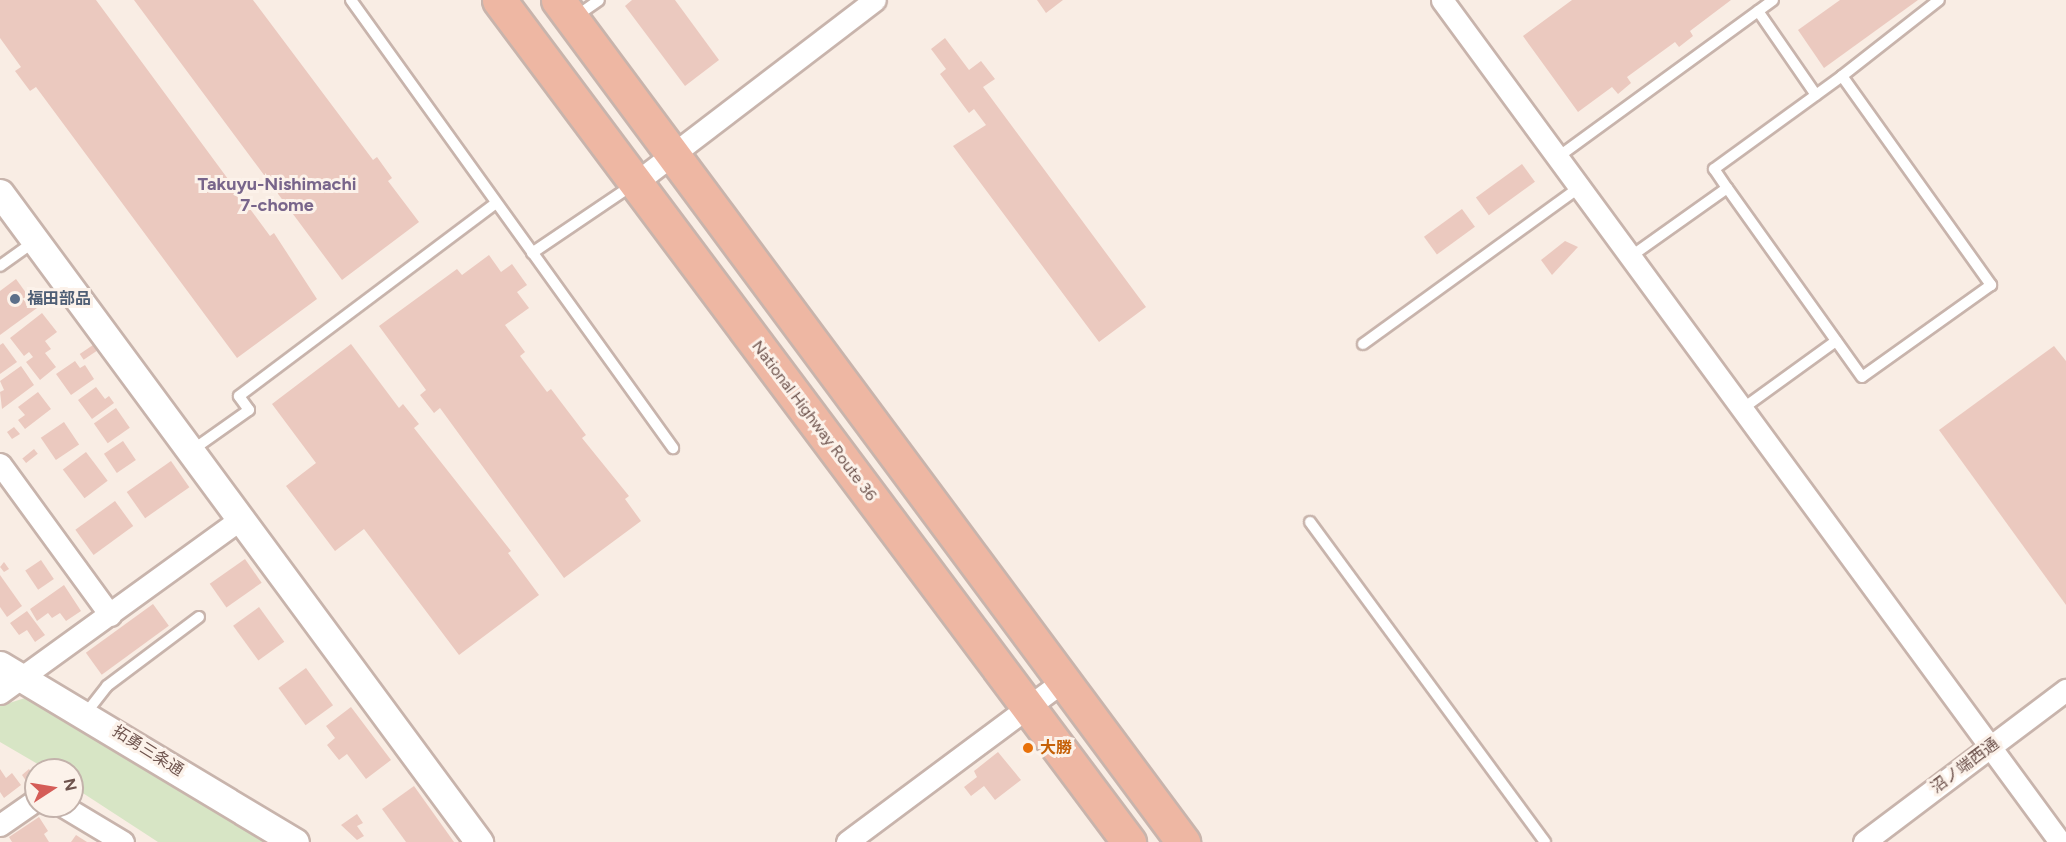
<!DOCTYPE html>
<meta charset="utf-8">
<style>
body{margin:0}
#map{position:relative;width:2066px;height:842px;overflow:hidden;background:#f9ede4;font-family:Figtree,"Noto Sans JP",sans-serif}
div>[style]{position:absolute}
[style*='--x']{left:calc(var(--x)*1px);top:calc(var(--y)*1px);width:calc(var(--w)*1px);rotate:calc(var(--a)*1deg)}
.green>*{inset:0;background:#d7e5c5}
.building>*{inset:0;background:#ebc9bf;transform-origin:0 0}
.roads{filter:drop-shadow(2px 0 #c8b4ac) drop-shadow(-2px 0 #c8b4ac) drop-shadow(0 2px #c8b4ac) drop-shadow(0 -2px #c8b4ac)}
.service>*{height:10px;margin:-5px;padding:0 5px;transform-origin:5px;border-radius:5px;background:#fff}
.minor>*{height:21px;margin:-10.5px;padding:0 10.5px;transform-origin:10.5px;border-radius:10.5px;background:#fff}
.tertiary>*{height:27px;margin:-13.5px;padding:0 13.5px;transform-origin:13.5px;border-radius:13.5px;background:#fff}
.trunk>*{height:33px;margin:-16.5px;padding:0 16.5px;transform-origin:16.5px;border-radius:16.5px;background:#eeb7a3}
.dots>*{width:16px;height:16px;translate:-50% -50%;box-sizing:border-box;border:3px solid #fcf2ea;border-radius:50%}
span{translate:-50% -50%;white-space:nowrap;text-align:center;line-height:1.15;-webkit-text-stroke:6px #fcf2ea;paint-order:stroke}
.service-label{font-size:16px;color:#4e5e75;font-weight:700}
.left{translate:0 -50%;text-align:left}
.street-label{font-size:16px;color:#6e534d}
.food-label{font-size:16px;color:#c56008;font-weight:700}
.neighbourhood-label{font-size:18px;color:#78658b;font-weight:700}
.north{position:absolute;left:24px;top:758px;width:60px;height:60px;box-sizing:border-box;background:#fcf2ea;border:2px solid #c3b2ab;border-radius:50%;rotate:78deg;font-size:16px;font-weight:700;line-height:24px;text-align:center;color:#6e534d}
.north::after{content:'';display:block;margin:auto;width:21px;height:27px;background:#d55d58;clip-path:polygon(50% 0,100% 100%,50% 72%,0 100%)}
</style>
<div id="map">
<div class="green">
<div style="clip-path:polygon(25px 698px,270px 842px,158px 842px,72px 786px,72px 770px,48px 770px,0 742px,0 706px)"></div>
</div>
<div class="building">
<div style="clip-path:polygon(0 0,96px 0,270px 236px,274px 233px,317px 299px,237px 358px,36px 87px,30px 91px,15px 71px,21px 67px,0 38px)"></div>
<div style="clip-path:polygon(134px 0,253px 0,373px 160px,377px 157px,392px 178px,388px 181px,419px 222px,342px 280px)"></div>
<div style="clip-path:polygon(632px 0,675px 0,719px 60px,685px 86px,625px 6px)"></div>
<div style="clip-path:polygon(1037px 0,1063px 0,1046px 13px)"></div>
<div style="clip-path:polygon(1572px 0,1731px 0,1690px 31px,1693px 36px,1679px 47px,1675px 42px,1627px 77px,1631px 83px,1618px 94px,1612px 87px,1578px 112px,1523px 36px)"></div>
<div style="clip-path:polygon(1840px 0,1918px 0,1824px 68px,1798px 30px)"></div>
<div style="clip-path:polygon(945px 38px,969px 70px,981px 61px,995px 79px,983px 87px,1146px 307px,1099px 342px,953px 146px,986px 125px,974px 109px,969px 113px,940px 74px,946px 69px,931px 49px)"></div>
<div style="left:1522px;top:164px;width:22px;height:57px;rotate:54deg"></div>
<div style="left:1462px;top:209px;width:22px;height:47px;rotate:54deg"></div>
<div style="clip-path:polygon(1565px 241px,1578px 247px,1552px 275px,1541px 260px)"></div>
<div style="clip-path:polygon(489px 255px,501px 272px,512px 264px,527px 285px,517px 292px,529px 308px,505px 325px,525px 352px,520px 356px,547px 392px,551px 389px,586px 435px,582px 438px,629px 496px,625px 499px,641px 521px,564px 578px,440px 408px,434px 413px,420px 395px,426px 390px,379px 326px,457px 269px,462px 275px)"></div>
<div style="clip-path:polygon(16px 279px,37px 308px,0 335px,0 291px)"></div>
<div style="clip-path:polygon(42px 313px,57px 332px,45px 341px,51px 349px,45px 353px,56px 367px,40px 380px,26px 362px,33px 357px,29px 352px,24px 356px,10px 338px)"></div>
<div style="clip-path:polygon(3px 343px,17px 362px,0 374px,0 345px)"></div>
<div style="clip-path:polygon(351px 344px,399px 408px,403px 404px,419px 424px,414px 428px,511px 551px,508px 553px,539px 595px,459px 655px,364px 529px,335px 551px,286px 486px,316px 463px,272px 404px)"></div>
<div style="left:93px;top:345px;width:7px;height:16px;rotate:56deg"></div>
<div style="clip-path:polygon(2054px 346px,2066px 361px,2066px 605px,1939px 430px)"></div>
<div style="clip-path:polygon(75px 361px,80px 368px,85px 365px,94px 379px,71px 395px,56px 374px)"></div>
<div style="clip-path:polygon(21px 366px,34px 385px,2px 409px,0 392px,4px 390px,0 381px)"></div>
<div style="clip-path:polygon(96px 387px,105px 399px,109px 396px,114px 403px,92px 419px,78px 400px)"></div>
<div style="clip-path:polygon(38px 392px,51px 409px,25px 429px,18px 420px,25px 415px,18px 407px)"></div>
<div style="left:116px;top:408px;width:24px;height:27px;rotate:55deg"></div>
<div style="left:64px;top:422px;width:27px;height:28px;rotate:56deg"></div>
<div style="clip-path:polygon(14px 427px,20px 434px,12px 439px,7px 432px)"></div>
<div style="left:123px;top:441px;width:23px;height:23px;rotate:56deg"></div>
<div style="left:34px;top:449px;width:6px;height:15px;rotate:51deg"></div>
<div style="left:86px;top:452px;width:36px;height:29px;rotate:53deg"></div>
<div style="left:171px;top:461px;width:32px;height:54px;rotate:55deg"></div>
<div style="left:115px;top:501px;width:31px;height:49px;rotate:54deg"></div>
<div style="left:245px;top:559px;width:29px;height:43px;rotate:55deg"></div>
<div style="left:41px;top:560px;width:23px;height:19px;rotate:56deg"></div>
<div style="clip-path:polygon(4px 562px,9px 569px,4px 572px,0 567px)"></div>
<div style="clip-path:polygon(0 575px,22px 606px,7px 617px,0 607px)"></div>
<div style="clip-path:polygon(64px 585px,81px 611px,66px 621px,60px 613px,52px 618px,48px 613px,37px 621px,30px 609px)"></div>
<div style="left:153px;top:604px;width:27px;height:83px;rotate:54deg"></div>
<div style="left:259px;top:607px;width:43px;height:32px;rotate:54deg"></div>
<div style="clip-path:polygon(27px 611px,45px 635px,35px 642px,27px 630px,19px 635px,10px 623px)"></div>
<div style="left:306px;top:668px;width:46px;height:34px;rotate:54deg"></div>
<div style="clip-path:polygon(351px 707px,391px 760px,366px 779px,347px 754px,339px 760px,327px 745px,335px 738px,326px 726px)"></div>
<div style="clip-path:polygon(998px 752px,1021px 780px,995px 800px,984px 786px,971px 796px,964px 787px,977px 777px,974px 771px)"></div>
<div style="clip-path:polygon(0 769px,6px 778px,12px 773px,21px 785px,4px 798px,0 792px)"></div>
<div style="clip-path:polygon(29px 769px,36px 779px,31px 788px,22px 775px)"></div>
<div style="clip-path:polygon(414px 786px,454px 842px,406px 842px,382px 809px)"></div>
<div style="clip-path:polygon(357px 814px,363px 823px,357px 826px,364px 836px,357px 840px,341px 825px)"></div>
<div style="clip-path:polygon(39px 817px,48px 831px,44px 834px,49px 842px,12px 842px,9px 837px)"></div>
<div style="clip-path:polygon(76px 835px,87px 842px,71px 842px)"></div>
</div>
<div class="roads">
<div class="service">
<div style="--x:351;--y:0;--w:552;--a:54.29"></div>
<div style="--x:1758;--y:11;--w:102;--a:55.4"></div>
<div style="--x:575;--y:17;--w:29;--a:-35"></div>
<div style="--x:1842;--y:76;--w:123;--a:-38.1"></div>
<div style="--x:1558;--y:157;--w:266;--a:-36.1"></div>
<div style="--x:532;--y:253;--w:123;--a:-34.1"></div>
<div style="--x:1630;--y:257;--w:119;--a:-35.4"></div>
<div style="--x:1727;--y:188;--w:23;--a:-124"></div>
<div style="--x:1714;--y:169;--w:158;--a:-36"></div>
<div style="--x:1842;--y:76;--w:257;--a:54.5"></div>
<div style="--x:1991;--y:285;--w:158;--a:144.5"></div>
<div style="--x:1862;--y:377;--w:232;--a:-125.5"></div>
<div style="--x:0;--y:266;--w:43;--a:-35.5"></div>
<div style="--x:1363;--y:344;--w:268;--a:-35.9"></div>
<div style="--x:1742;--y:409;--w:116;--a:-35.9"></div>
<div style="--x:191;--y:451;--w:71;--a:-35.3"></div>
<div style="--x:249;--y:410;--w:17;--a:-126"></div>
<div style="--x:239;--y:396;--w:321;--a:-36.9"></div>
<div style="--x:1310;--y:522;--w:397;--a:53.7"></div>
<div style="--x:86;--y:713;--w:34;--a:-52"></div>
<div style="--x:107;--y:686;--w:115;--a:-36.9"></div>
</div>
<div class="minor">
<div style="--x:1442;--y:0;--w:1044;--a:53.72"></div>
<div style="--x:634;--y:184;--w:303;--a:-37.4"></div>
<div style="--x:0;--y:464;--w:187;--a:53.9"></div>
<div style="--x:0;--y:693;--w:296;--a:-35.9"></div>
<div style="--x:63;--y:806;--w:70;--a:31"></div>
<div style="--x:0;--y:825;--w:44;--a:-34.8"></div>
<div style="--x:847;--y:842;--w:273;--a:-36.7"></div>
<div style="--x:1864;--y:842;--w:253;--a:-37"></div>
</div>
<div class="tertiary">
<div style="--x:0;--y:193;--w:807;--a:53.57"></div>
<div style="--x:0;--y:665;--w:344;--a:31"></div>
</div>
<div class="trunk">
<div style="--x:499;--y:0;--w:1052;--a:53.2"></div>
<div style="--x:558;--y:0;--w:1049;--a:53.41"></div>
</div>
</div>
<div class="dots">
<div style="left:15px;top:299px;background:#5c6f8a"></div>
<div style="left:1028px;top:748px;background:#e8710a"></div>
</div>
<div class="service-label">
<span class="left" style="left:27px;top:299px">福田部品</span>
</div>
<div class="street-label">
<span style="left:814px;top:421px;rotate:53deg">National Highway Route 36</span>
<span style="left:148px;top:751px;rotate:32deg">拓勇三条通</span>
<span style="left:1965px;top:766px;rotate:-37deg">沼ノ端西通</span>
</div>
<div class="food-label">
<span class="left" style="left:1040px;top:748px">大勝</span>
</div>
<div class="neighbourhood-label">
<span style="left:277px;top:195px">Takuyu-Nishimachi<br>7-chome</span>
</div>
<div class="north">N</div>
</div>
